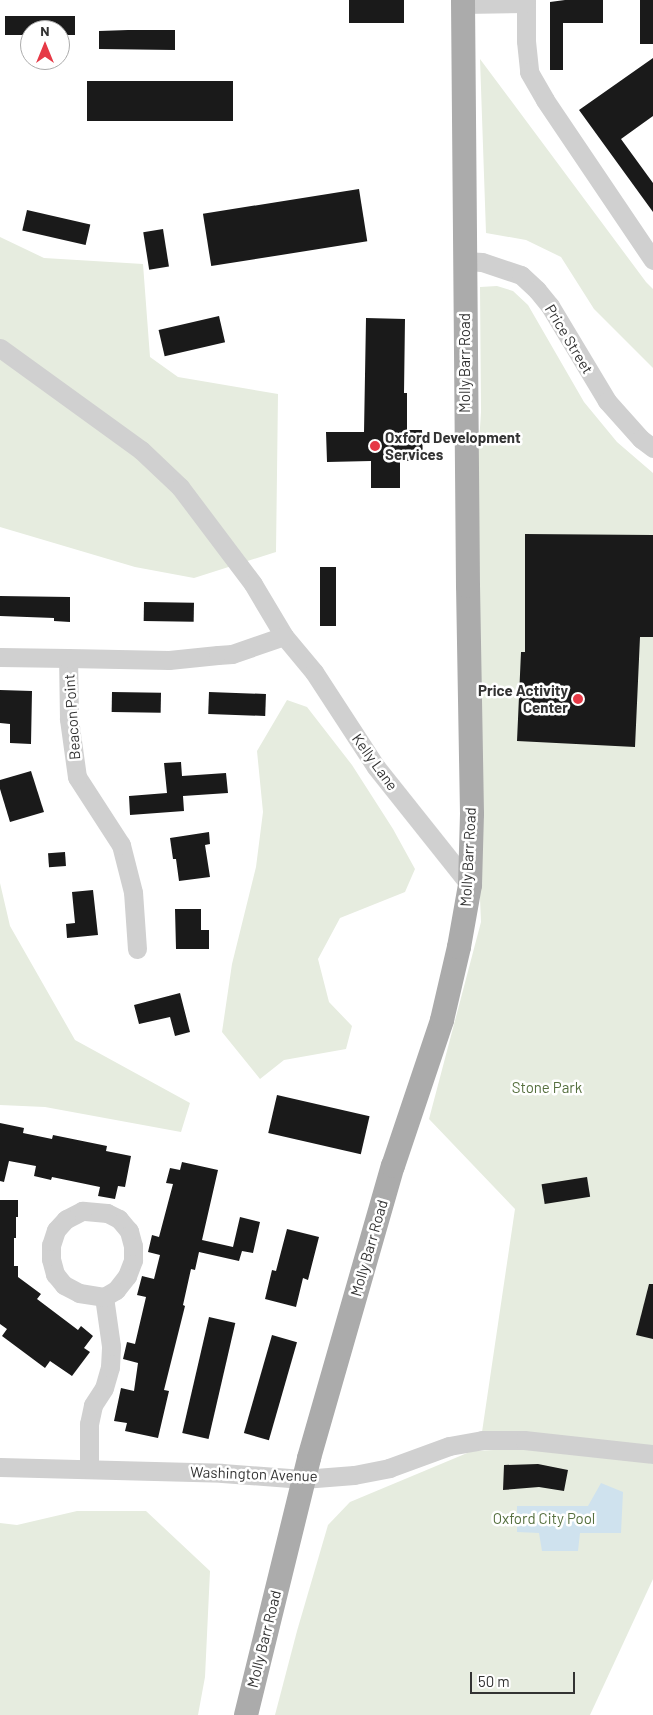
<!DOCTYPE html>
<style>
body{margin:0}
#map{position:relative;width:653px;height:1715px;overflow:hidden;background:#fff;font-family:Barlow,sans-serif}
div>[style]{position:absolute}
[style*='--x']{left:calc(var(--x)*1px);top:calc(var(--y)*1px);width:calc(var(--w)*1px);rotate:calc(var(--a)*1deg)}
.green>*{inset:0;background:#e6ecdf}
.water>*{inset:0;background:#cfe2ee}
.building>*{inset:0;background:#1a1a1a;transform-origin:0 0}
.minor>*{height:19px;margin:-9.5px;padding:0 9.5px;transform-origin:9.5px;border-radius:9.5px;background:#d0d0d0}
.major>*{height:24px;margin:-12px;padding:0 12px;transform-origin:12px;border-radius:12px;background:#ababab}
.dots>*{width:14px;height:14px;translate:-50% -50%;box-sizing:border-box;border:2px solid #fff;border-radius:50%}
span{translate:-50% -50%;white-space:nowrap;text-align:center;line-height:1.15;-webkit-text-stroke:5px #fff;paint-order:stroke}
.street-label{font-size:15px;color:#333}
.poi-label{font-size:15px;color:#333;font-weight:700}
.left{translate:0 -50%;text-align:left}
.right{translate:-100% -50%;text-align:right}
.park-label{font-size:15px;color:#56703f}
.north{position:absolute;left:20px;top:20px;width:50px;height:50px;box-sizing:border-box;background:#fff;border:1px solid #adadad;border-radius:50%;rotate:0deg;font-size:14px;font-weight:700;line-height:20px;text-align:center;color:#333}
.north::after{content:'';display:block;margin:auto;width:18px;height:22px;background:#e63946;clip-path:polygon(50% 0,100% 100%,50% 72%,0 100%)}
.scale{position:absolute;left:470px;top:1672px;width:105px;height:22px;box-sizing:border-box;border:2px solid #333;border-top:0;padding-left:6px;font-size:15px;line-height:18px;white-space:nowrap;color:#333;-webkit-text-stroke:4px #fff;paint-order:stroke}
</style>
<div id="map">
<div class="green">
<div style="clip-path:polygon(480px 59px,646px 282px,653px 289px,653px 368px,594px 309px,561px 257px,526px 240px,486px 233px)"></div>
<div style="clip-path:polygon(0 237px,44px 258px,143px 264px,150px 357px,178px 377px,278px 394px,276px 552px,194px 578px,135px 567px,0 527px)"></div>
<div style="clip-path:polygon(497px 286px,513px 291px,528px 305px,584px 402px,617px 442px,653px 473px,653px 1454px,482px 1432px,515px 1209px,429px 1119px,481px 922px,468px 615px,481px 412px,480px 287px)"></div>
<div style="clip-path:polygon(287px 700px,307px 707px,352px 765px,393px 829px,415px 869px,405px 892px,340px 918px,318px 959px,329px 1002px,352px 1026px,346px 1049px,284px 1060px,260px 1079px,222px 1032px,232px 964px,256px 867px,263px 812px,257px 751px)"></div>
<div style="clip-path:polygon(0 883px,10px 926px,75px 1040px,190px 1103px,181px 1132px,45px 1107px,0 1105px)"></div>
<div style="clip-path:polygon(536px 1448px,636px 1460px,653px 1464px,653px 1579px,590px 1715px,275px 1715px,297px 1631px,328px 1525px,350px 1502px,472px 1451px)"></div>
<div style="clip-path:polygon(77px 1511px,146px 1511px,210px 1571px,205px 1677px,198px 1715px,0 1715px,0 1523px,17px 1525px)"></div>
</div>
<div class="water">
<div style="clip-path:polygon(601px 1483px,623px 1492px,621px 1533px,580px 1533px,578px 1551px,542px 1551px,539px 1533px,517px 1532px,517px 1506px,588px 1506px)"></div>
</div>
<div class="building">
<div style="left:349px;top:0;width:55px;height:23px"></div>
<div style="clip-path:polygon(565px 0,603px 0,603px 23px,563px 23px,563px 70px,550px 70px,550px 2px)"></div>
<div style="left:640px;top:0;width:13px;height:44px"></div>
<div style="clip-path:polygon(5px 16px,75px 16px,75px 35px,60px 35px,60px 30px,30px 30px,30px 35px,5px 35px)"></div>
<div style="clip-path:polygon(128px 30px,175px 30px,175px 50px,99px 49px,99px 31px)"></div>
<div style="clip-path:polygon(653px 58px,653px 116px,621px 139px,653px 183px,653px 212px,579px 110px)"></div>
<div style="left:87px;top:81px;width:146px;height:40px"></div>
<div style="left:359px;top:189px;width:53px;height:158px;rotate:81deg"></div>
<div style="left:27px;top:210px;width:65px;height:21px;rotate:13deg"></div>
<div style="left:163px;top:229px;width:38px;height:20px;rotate:81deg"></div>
<div style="left:219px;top:316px;width:27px;height:62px;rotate:77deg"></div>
<div style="clip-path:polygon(366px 318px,405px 319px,404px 393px,407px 393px,407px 430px,422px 430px,423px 461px,400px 461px,400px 488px,371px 488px,371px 461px,327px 462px,326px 432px,364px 432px)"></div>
<div style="clip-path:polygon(525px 534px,653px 535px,653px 637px,640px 637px,635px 747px,517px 741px,521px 652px,525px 652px)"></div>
<div style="left:320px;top:567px;width:16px;height:59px"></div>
<div style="clip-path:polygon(0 596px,70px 597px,70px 622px,54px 621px,54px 618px,0 616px)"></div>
<div style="left:144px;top:602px;width:50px;height:19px;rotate:1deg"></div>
<div style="clip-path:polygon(0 690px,32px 691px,31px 744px,10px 743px,10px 724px,0 723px)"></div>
<div style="left:112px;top:692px;width:49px;height:20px;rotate:1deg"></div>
<div style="left:209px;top:692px;width:57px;height:22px;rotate:2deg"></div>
<div style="clip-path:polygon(181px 762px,182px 776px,226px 773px,228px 793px,183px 796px,184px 811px,130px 815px,129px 796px,167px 793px,164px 763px)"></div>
<div style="clip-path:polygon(31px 771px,44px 812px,10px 822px,0 789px,0 780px)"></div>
<div style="clip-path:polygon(209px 832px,210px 844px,205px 845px,210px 877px,179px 881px,176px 859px,173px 859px,170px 838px)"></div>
<div style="left:65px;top:852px;width:14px;height:17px;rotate:86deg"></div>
<div style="clip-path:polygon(93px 890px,98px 935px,67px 938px,66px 924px,75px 923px,72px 892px)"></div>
<div style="clip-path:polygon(175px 909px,201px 909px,201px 930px,209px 930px,209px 949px,176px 949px)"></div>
<div style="clip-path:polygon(180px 993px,190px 1032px,175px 1036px,170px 1017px,139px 1024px,134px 1005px)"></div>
<div style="left:277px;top:1095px;width:95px;height:39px;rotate:13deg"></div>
<div style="clip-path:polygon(0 1123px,24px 1128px,23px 1133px,52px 1139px,53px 1135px,107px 1146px,106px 1151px,131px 1156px,125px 1187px,118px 1186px,115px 1199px,98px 1196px,100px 1187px,52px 1177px,51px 1180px,34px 1176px,36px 1166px,9px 1161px,4px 1182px,0 1181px)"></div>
<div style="clip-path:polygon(182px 1162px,218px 1170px,202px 1240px,233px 1247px,240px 1217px,260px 1222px,253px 1253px,242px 1251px,239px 1261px,199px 1252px,195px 1270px,191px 1269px,183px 1305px,185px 1306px,164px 1390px,169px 1391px,158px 1438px,125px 1431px,127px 1423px,114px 1421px,121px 1388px,134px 1391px,138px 1363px,123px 1359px,127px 1342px,135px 1344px,146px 1297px,137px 1295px,142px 1276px,154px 1279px,160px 1255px,148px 1252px,152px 1235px,159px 1237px,173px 1184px,166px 1183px,170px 1168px,180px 1170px)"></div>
<div style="left:587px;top:1177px;width:20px;height:46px;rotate:81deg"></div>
<div style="clip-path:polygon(0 1200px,18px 1200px,18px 1217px,16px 1217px,16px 1238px,14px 1238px,14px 1266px,18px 1266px,18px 1277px,41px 1294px,37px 1299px,78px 1330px,81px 1326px,93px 1336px,84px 1348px,90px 1352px,72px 1376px,50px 1361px,45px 1368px,2px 1336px,7px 1329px,0 1324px)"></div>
<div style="clip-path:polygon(287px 1229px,319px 1237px,308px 1280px,303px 1278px,296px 1307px,265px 1299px,272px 1270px,276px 1271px)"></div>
<div style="clip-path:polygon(649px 1284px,653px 1284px,653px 1339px,636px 1335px)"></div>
<div style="left:209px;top:1317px;width:27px;height:119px;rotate:13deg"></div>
<div style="left:272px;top:1335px;width:26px;height:102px;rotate:16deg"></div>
<div style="clip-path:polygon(538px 1464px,568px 1470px,564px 1491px,539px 1487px,503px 1490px,504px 1465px)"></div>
</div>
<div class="minor">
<div style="--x:526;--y:0;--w:41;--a:90"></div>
<div style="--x:526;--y:41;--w:31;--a:84"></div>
<div style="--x:529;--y:72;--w:32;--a:60"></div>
<div style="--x:545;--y:100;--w:193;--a:56"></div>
<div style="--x:463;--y:4;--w:63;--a:-0.9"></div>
<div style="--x:465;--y:261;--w:17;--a:3"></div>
<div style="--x:482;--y:262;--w:41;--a:18.4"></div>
<div style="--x:521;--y:275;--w:22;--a:43"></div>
<div style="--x:537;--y:290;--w:21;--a:51"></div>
<div style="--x:550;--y:306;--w:111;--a:59"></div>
<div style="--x:607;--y:401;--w:51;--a:48.2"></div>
<div style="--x:641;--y:439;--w:15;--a:37"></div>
<div style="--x:0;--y:348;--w:174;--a:35.9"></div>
<div style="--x:141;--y:450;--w:54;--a:43.5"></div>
<div style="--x:180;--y:487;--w:121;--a:53"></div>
<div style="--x:253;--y:584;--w:61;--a:59.2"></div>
<div style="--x:284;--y:636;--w:47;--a:50.2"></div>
<div style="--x:314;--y:672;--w:113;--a:56.9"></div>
<div style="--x:376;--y:767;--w:151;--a:51.5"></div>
<div style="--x:0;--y:657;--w:68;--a:0.8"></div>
<div style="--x:137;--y:949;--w:57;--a:-94"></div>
<div style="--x:133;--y:892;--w:49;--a:-104.3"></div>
<div style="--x:121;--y:845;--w:81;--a:-122.9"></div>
<div style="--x:77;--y:777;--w:59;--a:-97.9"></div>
<div style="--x:69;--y:719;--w:61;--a:-90.9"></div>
<div style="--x:68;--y:658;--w:101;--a:1.1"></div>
<div style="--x:169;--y:660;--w:49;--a:-5.8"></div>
<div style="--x:218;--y:655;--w:14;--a:-4"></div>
<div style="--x:232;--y:654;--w:55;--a:-19.1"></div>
<div style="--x:0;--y:1467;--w:222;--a:1.5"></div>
<div style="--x:222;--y:1473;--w:81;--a:4.2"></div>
<div style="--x:303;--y:1479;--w:51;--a:-4.5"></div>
<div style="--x:354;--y:1475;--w:36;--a:-11"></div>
<div style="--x:389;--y:1468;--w:64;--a:-20.1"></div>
<div style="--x:449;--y:1446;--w:34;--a:-10"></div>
<div style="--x:482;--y:1440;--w:42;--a:0"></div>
<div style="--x:524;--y:1440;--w:130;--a:6.2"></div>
<div style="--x:89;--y:1468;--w:44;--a:-90"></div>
<div style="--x:89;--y:1424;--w:19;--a:-78"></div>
<div style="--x:93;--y:1405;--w:20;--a:-57"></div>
<div style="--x:104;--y:1388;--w:22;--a:-74"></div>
<div style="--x:110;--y:1367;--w:21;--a:-87"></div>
<div style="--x:111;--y:1346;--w:49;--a:-98.1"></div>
<div style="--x:104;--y:1297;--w:14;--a:-30"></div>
<div style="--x:116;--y:1290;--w:18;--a:-52"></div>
<div style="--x:127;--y:1276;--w:17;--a:-69"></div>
<div style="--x:133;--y:1260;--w:14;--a:-90"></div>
<div style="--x:133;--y:1246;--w:16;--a:-105"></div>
<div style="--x:129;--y:1231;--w:16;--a:-130"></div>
<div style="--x:119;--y:1219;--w:13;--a:-153"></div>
<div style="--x:107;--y:1213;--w:25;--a:-175"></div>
<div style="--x:82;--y:1211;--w:18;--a:153"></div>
<div style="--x:66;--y:1219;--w:15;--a:132"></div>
<div style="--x:56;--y:1230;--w:16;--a:108"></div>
<div style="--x:51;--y:1245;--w:14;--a:90"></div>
<div style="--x:51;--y:1259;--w:16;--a:75"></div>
<div style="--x:55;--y:1274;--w:14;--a:51"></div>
<div style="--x:64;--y:1285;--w:17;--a:28"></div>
<div style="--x:79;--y:1293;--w:25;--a:9"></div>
</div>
<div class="major">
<div style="--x:246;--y:1715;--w:265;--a:-76.2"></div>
<div style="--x:309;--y:1458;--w:304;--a:-74"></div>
<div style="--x:393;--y:1166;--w:154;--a:-71.4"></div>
<div style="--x:442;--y:1020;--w:75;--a:-76.9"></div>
<div style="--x:459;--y:947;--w:63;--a:-79.9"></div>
<div style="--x:470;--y:885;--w:71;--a:-88.4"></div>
<div style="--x:472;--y:814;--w:228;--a:-91"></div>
<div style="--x:468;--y:586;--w:586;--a:-90.49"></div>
</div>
<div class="dots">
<div style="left:375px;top:446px;background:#e63946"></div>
<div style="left:578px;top:699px;background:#e63946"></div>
</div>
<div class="street-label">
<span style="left:569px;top:339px;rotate:59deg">Price Street</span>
<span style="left:465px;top:363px;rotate:-90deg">Molly Barr Road</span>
<span style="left:72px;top:717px;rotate:-94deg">Beacon Point</span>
<span style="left:375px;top:762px;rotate:54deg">Kelly Lane</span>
<span style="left:468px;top:857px;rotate:-87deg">Molly Barr Road</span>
<span style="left:369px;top:1248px;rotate:-74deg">Molly Barr Road</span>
<span style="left:254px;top:1474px;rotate:2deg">Washington Avenue</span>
<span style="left:264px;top:1639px;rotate:-76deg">Molly Barr Road</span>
</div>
<div class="poi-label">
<span class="left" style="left:385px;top:446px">Oxford Development<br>Services</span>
<span class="right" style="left:568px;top:699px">Price Activity<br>Center</span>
</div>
<div class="park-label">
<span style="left:547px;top:1088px">Stone Park</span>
<span style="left:544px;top:1519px">Oxford City Pool</span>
</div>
<div class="north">N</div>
<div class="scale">50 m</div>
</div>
